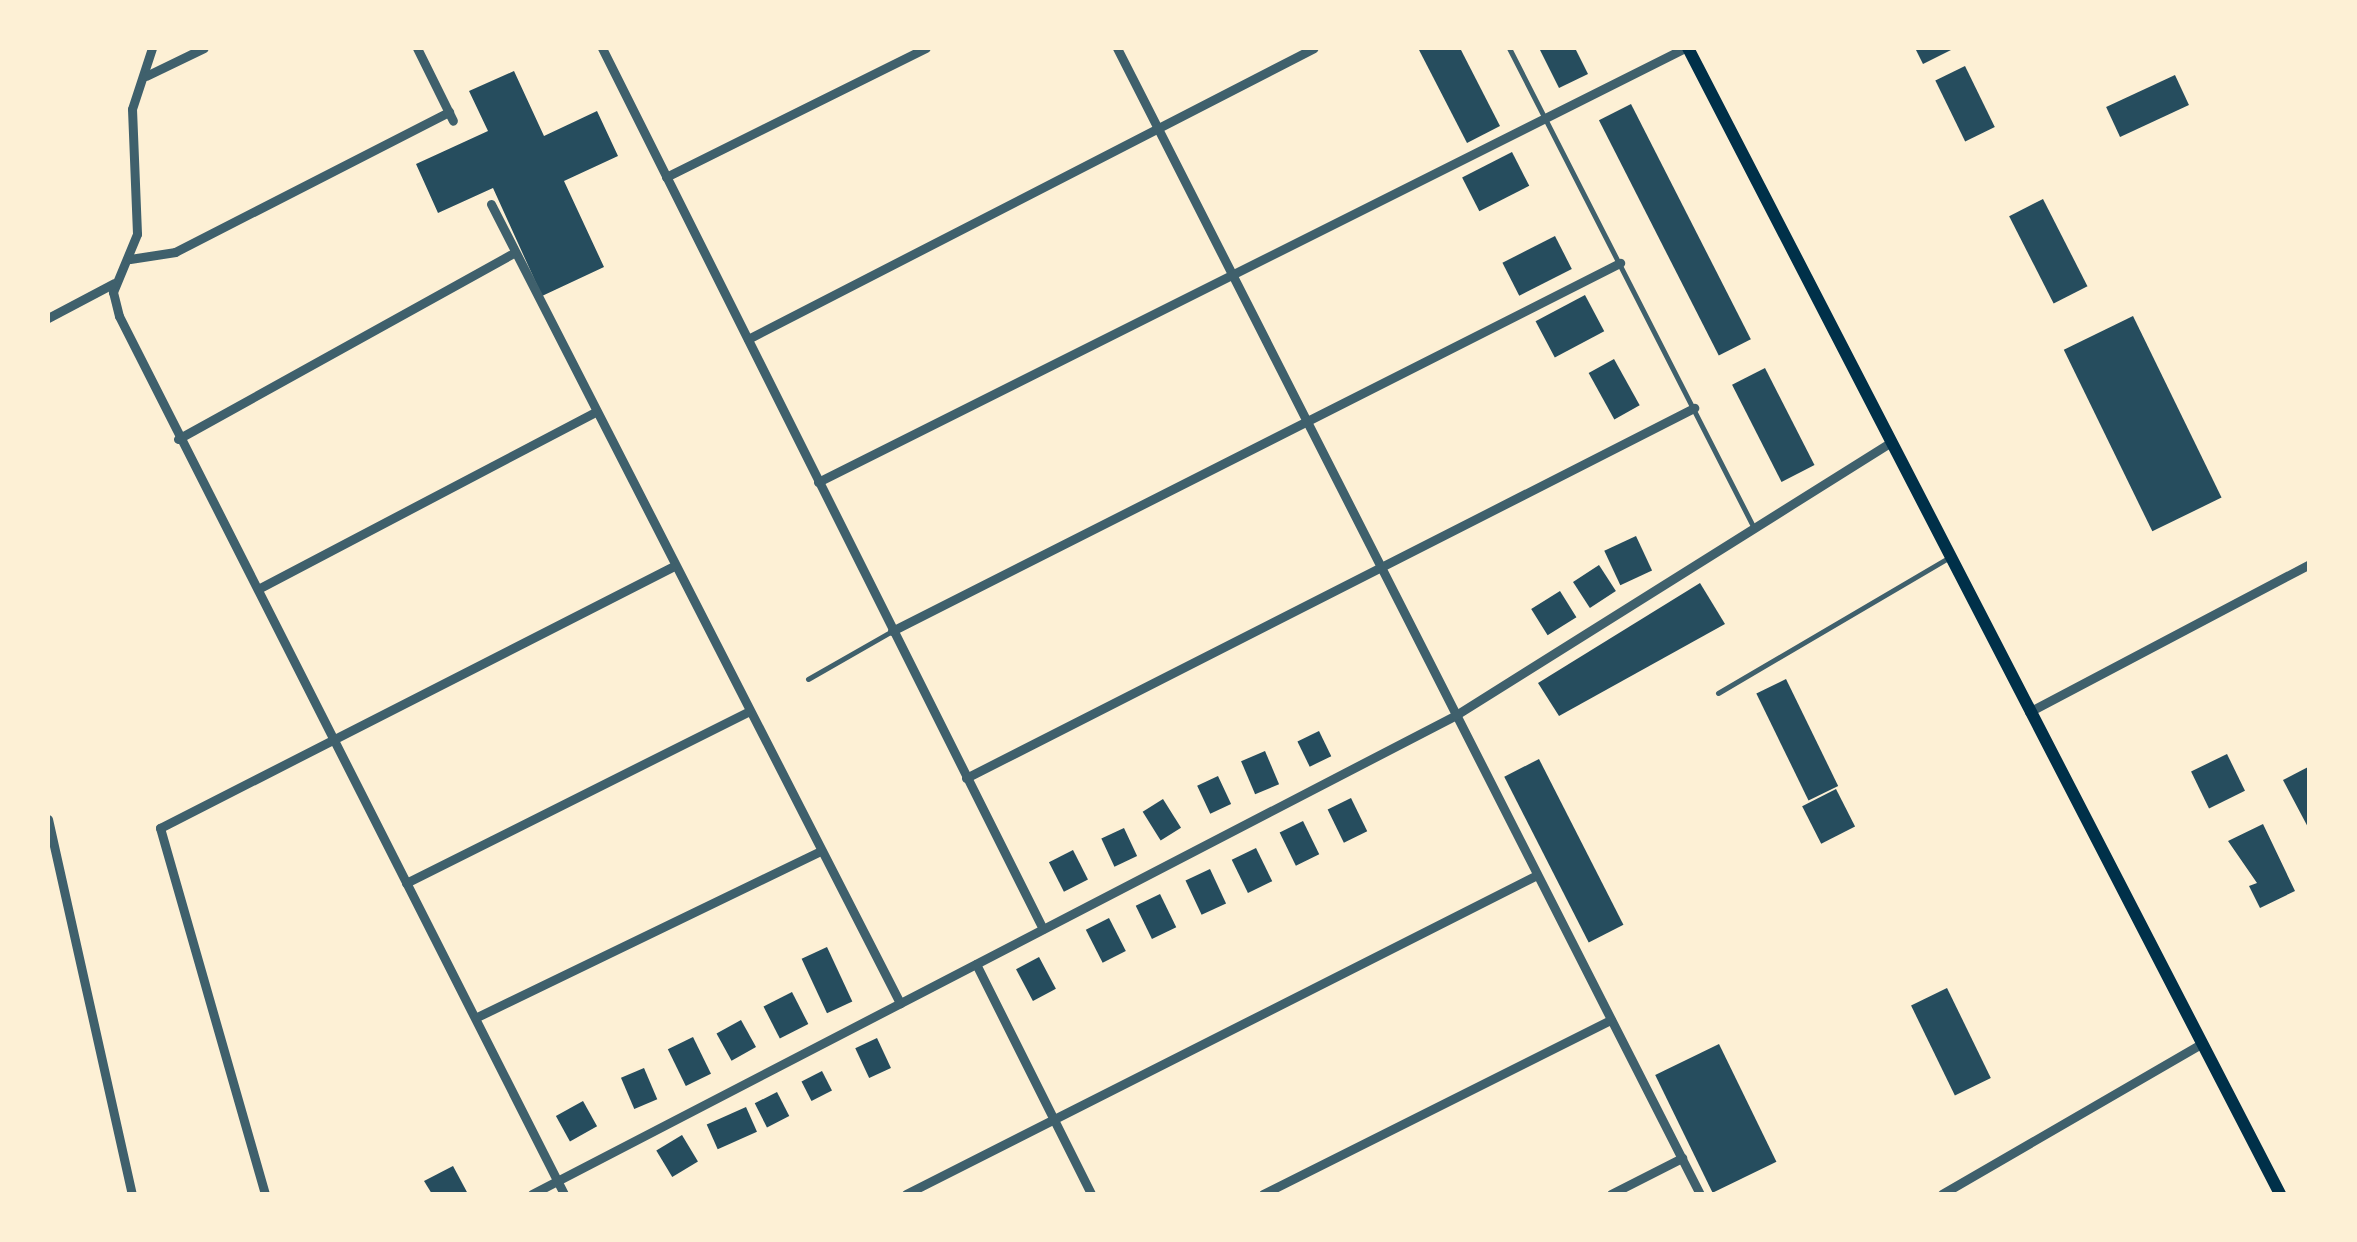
<!DOCTYPE html>
<style>
body{margin:0}
#map{position:relative;width:2357px;height:1242px;overflow:hidden;background:#fdf0d5;font-family:Overpass,sans-serif}
div>[style]{position:absolute}
[style*='--x']{left:calc(var(--x)*1px);top:calc(var(--y)*1px);width:calc(var(--w)*1px);rotate:calc(var(--a)*1deg)}
.building>*{inset:0;background:#264d5e;transform-origin:0 0}
.service>*{height:5px;margin:-2.5px;padding:0 2.5px;transform-origin:2.5px;border-radius:2.5px;background:#3f606c}
.minor>*{height:9px;margin:-4.5px;padding:0 4.5px;transform-origin:4.5px;border-radius:4.5px;background:#3f606c}
.secondary>*{height:12px;margin:-6px;padding:0 6px;transform-origin:6px;border-radius:6px;background:#003049}
span{translate:-50% -50%;white-space:nowrap;text-align:center;line-height:1.15;-webkit-text-stroke:10px #fdf0d5;paint-order:stroke}
.frame{position:absolute;inset:0;border:50px solid #fdf0d5;pointer-events:none}
</style>
<div id="map">
<div class="building">
<div style="clip-path:polygon(1418px 48px,1460px 48px,1500px 126px,1467px 143px)"></div>
<div style="clip-path:polygon(1539px 48px,1575px 48px,1588px 74px,1559px 88px)"></div>
<div style="clip-path:polygon(1915px 48px,1949px 48px,1951px 50px,1923px 64px)"></div>
<div style="left:1965px;top:66px;width:68px;height:33px;rotate:64deg"></div>
<div style="clip-path:polygon(514px 71px,544px 136px,597px 111px,618px 156px,564px 181px,604px 267px,542px 296px,493px 188px,438px 213px,416px 164px,488px 131px,469px 91px)"></div>
<div style="left:2175px;top:75px;width:33px;height:76px;rotate:65deg"></div>
<div style="left:1631px;top:104px;width:264px;height:36px;rotate:63deg"></div>
<div style="left:1512px;top:152px;width:38px;height:56px;rotate:63deg"></div>
<div style="left:2043px;top:199px;width:98px;height:38px;rotate:63deg"></div>
<div style="left:1555px;top:236px;width:37px;height:59px;rotate:63deg"></div>
<div style="left:1585px;top:295px;width:41px;height:56px;rotate:62deg"></div>
<div style="left:2133px;top:316px;width:202px;height:77px;rotate:64deg"></div>
<div style="left:1614px;top:359px;width:53px;height:29px;rotate:61deg"></div>
<div style="left:1765px;top:368px;width:109px;height:37px;rotate:63deg"></div>
<div style="left:1636px;top:536px;width:38px;height:35px;rotate:65deg"></div>
<div style="left:1599px;top:565px;width:31px;height:31px;rotate:57deg"></div>
<div style="clip-path:polygon(1700px 583px,1725px 624px,1559px 716px,1538px 683px)"></div>
<div style="left:1560px;top:591px;width:31px;height:34px;rotate:58deg"></div>
<div style="left:1786px;top:679px;width:119px;height:33px;rotate:64deg"></div>
<div style="left:1319px;top:731px;width:28px;height:24px;rotate:64deg"></div>
<div style="left:1265px;top:751px;width:36px;height:26px;rotate:67deg"></div>
<div style="left:2227px;top:754px;width:41px;height:40px;rotate:64deg"></div>
<div style="left:1539px;top:759px;width:186px;height:39px;rotate:63deg"></div>
<div style="clip-path:polygon(2310px 766px,2310px 831px,2283px 780px)"></div>
<div style="left:1218px;top:776px;width:31px;height:23px;rotate:65deg"></div>
<div style="left:1836px;top:789px;width:42px;height:38px;rotate:63deg"></div>
<div style="left:1351px;top:798px;width:37px;height:26px;rotate:64deg"></div>
<div style="left:1163px;top:799px;width:34px;height:24px;rotate:58deg"></div>
<div style="left:1303px;top:821px;width:37px;height:26px;rotate:64deg"></div>
<div style="clip-path:polygon(2263px 824px,2295px 891px,2260px 908px,2249px 886px,2257px 883px,2228px 841px)"></div>
<div style="left:1124px;top:828px;width:31px;height:25px;rotate:65deg"></div>
<div style="left:1256px;top:848px;width:37px;height:27px;rotate:64deg"></div>
<div style="left:1073px;top:850px;width:33px;height:27px;rotate:63deg"></div>
<div style="left:1210px;top:869px;width:38px;height:27px;rotate:65deg"></div>
<div style="left:1160px;top:894px;width:37px;height:27px;rotate:64deg"></div>
<div style="left:1109px;top:918px;width:37px;height:26px;rotate:63deg"></div>
<div style="left:827px;top:947px;width:60px;height:28px;rotate:65deg"></div>
<div style="left:1039px;top:957px;width:36px;height:26px;rotate:62deg"></div>
<div style="left:1947px;top:988px;width:100px;height:40px;rotate:64deg"></div>
<div style="left:792px;top:992px;width:36px;height:32px;rotate:63deg"></div>
<div style="left:741px;top:1020px;width:31px;height:28px;rotate:61deg"></div>
<div style="left:693px;top:1037px;width:41px;height:28px;rotate:64deg"></div>
<div style="left:877px;top:1038px;width:33px;height:24px;rotate:65deg"></div>
<div style="left:1719px;top:1044px;width:131px;height:71px;rotate:64deg"></div>
<div style="left:644px;top:1068px;width:34px;height:25px;rotate:67deg"></div>
<div style="left:822px;top:1071px;width:22px;height:23px;rotate:63deg"></div>
<div style="left:777px;top:1092px;width:27px;height:25px;rotate:63deg"></div>
<div style="left:583px;top:1101px;width:29px;height:31px;rotate:61deg"></div>
<div style="left:746px;top:1107px;width:27px;height:43px;rotate:66deg"></div>
<div style="left:682px;top:1135px;width:31px;height:30px;rotate:59deg"></div>
<div style="clip-path:polygon(453px 1166px,468px 1194px,432px 1194px,424px 1181px)"></div>
</div>
<div class="service">
<div style="--x:1509;--y:48;--w:539;--a:62.96"></div>
<div style="--x:808;--y:679;--w:97;--a:-29.7"></div>
<div style="--x:1718;--y:693;--w:267;--a:-30.4"></div>
</div>
<div class="minor">
<div style="--x:152;--y:48;--w:64;--a:108.2"></div>
<div style="--x:132;--y:109;--w:125;--a:87.7"></div>
<div style="--x:137;--y:234;--w:63;--a:112.5"></div>
<div style="--x:113;--y:292;--w:25;--a:76"></div>
<div style="--x:119;--y:316;--w:984;--a:63.12"></div>
<div style="--x:417;--y:48;--w:81;--a:63.7"></div>
<div style="--x:602;--y:48;--w:985;--a:63.41"></div>
<div style="--x:1117;--y:48;--w:1286;--a:63.04"></div>
<div style="--x:146;--y:76;--w:64;--a:-25.8"></div>
<div style="--x:666;--y:177;--w:290;--a:-26.4"></div>
<div style="--x:491;--y:204;--w:898;--a:62.89"></div>
<div style="--x:130;--y:259;--w:46;--a:-8.8"></div>
<div style="--x:175;--y:252;--w:308;--a:-27.1"></div>
<div style="--x:48;--y:318;--w:75;--a:-27.9"></div>
<div style="--x:748;--y:339;--w:636;--a:-27.21"></div>
<div style="--x:178;--y:439;--w:385;--a:-29"></div>
<div style="--x:818;--y:482;--w:970;--a:-26.59"></div>
<div style="--x:258;--y:589;--w:381;--a:-27.7"></div>
<div style="--x:892;--y:631;--w:816;--a:-26.82"></div>
<div style="--x:2029;--y:712;--w:318;--a:-27.8"></div>
<div style="--x:966;--y:778;--w:817;--a:-26.94"></div>
<div style="--x:48;--y:819;--w:384;--a:77.4"></div>
<div style="--x:406;--y:883;--w:382;--a:-26.6"></div>
<div style="--x:976;--y:964;--w:257;--a:63.4"></div>
<div style="--x:477;--y:1017;--w:381;--a:-25.8"></div>
<div style="--x:265;--y:1194;--w:381;--a:-106"></div>
<div style="--x:160;--y:828;--w:575;--a:-27.01"></div>
<div style="--x:532;--y:1194;--w:1041;--a:-27.4"></div>
<div style="--x:1456;--y:715;--w:510;--a:-32.1"></div>
<div style="--x:906;--y:1194;--w:707;--a:-26.82"></div>
<div style="--x:1263;--y:1194;--w:389;--a:-26.6"></div>
<div style="--x:1611;--y:1194;--w:80;--a:-26.9"></div>
<div style="--x:1942;--y:1194;--w:301;--a:-30.1"></div>
</div>
<div class="secondary">
<div style="--x:1688;--y:48;--w:1290;--a:62.68"></div>
</div>
<div class="frame"></div>
</div>
